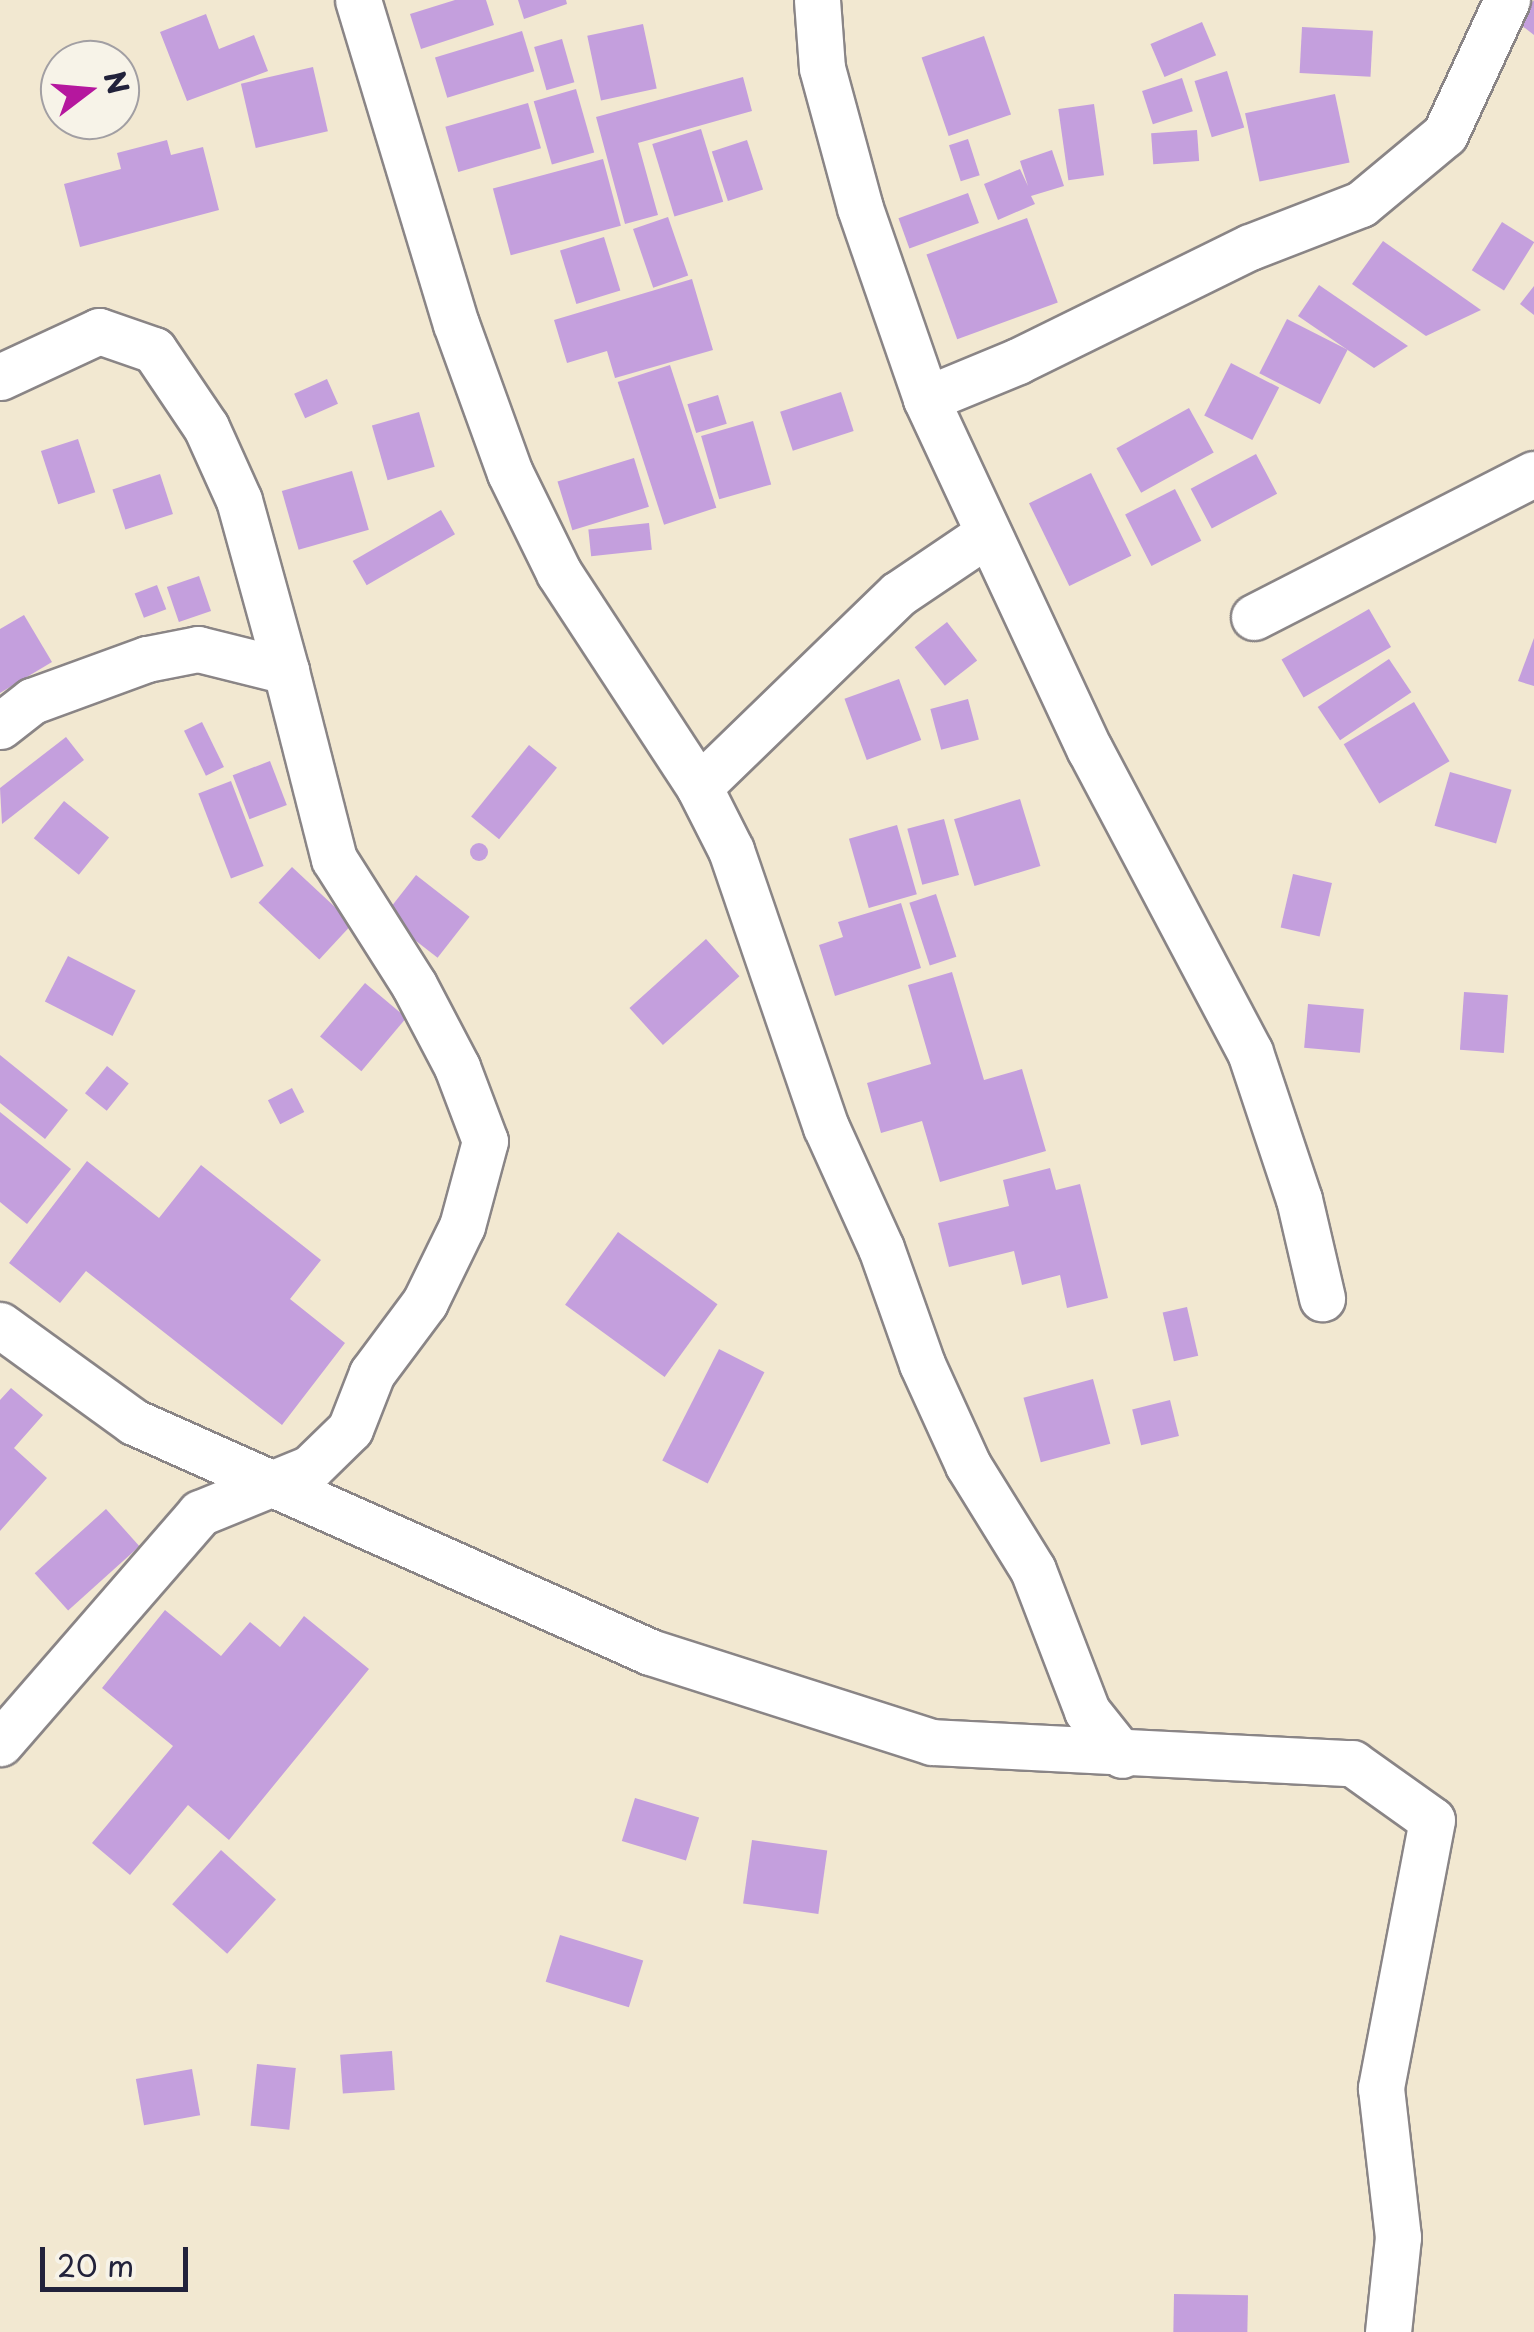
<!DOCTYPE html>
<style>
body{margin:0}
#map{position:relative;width:1534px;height:2332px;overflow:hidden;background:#f2e8d1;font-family:"Playpen Sans",sans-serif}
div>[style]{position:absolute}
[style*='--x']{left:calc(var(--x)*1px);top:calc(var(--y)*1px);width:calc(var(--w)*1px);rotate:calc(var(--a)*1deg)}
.building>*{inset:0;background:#c49fdd;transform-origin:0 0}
.round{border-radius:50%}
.roads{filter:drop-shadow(2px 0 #8a8586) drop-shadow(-2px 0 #8a8586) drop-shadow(0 2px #8a8586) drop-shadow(0 -2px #8a8586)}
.minor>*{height:45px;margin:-22.5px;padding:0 22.5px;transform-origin:22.5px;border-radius:22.5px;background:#fff}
span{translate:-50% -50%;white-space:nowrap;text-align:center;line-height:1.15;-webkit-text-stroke:10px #f7f3e8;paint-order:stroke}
.north{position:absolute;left:40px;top:40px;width:100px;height:100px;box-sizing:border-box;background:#f7f3e8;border:2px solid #a29fa3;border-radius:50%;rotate:74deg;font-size:28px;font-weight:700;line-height:40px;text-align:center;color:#22223b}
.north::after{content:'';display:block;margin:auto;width:35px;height:45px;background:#b5179e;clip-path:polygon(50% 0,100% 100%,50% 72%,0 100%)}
.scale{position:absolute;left:40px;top:2247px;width:148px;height:45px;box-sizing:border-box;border:5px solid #22223b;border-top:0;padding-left:12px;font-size:30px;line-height:35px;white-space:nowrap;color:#22223b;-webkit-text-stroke:8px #f7f3e8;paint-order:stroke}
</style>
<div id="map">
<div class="building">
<div style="clip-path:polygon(455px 0,486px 0,494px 25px,421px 49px,410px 14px)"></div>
<div style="clip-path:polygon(518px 0,566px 0,567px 4px,524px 19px)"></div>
<div style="clip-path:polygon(1534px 0,1534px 35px,1517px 22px)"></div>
<div style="clip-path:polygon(206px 14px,219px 49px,254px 35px,268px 71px,187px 101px,160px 32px)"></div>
<div style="left:1202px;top:22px;width:36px;height:56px;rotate:67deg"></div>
<div style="left:643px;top:24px;width:66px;height:57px;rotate:78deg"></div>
<div style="left:1302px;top:27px;width:71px;height:46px;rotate:3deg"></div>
<div style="left:522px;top:31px;width:42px;height:91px;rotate:73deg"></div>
<div style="left:984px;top:36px;width:83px;height:66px;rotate:71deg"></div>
<div style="left:562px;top:39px;width:45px;height:29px;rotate:74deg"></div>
<div style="left:313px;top:67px;width:66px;height:74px;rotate:77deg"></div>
<div style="left:1227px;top:71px;width:59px;height:34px;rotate:73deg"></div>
<div style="clip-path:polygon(743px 77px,752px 111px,638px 143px,658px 215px,625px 224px,596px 117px)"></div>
<div style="left:1182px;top:78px;width:35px;height:42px;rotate:72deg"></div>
<div style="left:576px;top:89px;width:66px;height:44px;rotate:74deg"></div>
<div style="left:1335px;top:94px;width:70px;height:92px;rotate:78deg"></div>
<div style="left:528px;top:103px;width:47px;height:86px;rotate:74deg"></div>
<div style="left:1094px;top:104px;width:72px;height:36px;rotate:82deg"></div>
<div style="left:701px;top:129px;width:76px;height:51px;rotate:73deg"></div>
<div style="left:1197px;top:130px;width:31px;height:46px;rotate:86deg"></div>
<div style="left:968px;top:139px;width:38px;height:20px;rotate:72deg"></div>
<div style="clip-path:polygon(167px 140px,171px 155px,203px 147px,219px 210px,80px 247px,64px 184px,121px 169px,117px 153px)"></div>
<div style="left:747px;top:140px;width:52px;height:37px;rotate:72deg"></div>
<div style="clip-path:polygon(1052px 150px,1064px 186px,1031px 196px,1035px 204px,998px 220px,984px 184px,1020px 169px,1028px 186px,1020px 161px)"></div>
<div style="left:603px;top:159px;width:69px;height:114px;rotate:75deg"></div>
<div style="left:968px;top:193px;width:32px;height:74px;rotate:70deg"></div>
<div style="left:668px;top:217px;width:62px;height:37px;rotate:71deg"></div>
<div style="left:1027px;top:218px;width:90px;height:107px;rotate:70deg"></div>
<div style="left:1502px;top:222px;width:38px;height:57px;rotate:32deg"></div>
<div style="left:604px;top:237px;width:56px;height:46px;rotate:73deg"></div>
<div style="clip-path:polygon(1383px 241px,1481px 310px,1426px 336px,1352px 284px)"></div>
<div style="clip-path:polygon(692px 279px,713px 350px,615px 378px,607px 351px,567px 363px,554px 320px)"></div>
<div style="clip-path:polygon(1319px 285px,1408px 346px,1374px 368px,1298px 316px)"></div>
<div style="clip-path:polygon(1534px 286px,1534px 315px,1520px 304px)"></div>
<div style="left:1287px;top:319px;width:68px;height:61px;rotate:27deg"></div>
<div style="left:1231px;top:363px;width:54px;height:59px;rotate:27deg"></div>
<div style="left:670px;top:365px;width:150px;height:55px;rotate:72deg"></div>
<div style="left:327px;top:379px;width:27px;height:36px;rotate:66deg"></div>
<div style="left:841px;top:392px;width:41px;height:64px;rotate:72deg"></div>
<div style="left:718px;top:395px;width:30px;height:32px;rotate:73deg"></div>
<div style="left:1189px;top:408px;width:51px;height:83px;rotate:61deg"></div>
<div style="left:419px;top:412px;width:57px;height:49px;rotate:74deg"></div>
<div style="left:753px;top:421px;width:66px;height:54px;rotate:74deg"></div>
<div style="left:78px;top:439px;width:56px;height:39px;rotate:72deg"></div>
<div style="left:1256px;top:454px;width:45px;height:74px;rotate:62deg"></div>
<div style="left:634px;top:458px;width:51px;height:80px;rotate:73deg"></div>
<div style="left:352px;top:471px;width:61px;height:73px;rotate:74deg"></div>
<div style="left:1091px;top:473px;width:92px;height:69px;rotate:64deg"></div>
<div style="left:160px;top:474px;width:42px;height:50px;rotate:72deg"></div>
<div style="left:1175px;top:489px;width:58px;height:56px;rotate:63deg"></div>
<div style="left:441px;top:510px;width:28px;height:102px;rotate:60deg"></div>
<div style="left:649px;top:523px;width:27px;height:61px;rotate:84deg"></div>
<div style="left:199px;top:576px;width:37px;height:34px;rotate:71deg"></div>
<div style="left:157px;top:585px;width:26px;height:24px;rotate:69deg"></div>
<div style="left:1369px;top:609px;width:44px;height:101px;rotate:60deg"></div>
<div style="clip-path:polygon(24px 615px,52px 662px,0 693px,0 629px)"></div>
<div style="left:947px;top:622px;width:49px;height:41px;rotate:52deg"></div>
<div style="clip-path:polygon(1534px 638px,1534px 686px,1518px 681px)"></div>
<div style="left:1389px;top:659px;width:40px;height:86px;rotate:56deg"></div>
<div style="left:899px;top:679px;width:65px;height:58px;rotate:70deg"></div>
<div style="left:968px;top:699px;width:42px;height:39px;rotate:75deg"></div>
<div style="left:1414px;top:702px;width:69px;height:82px;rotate:59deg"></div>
<div style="left:202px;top:722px;width:50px;height:20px;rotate:64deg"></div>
<div style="clip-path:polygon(66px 737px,84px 760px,2px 824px,0 788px)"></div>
<div style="left:529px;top:745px;width:36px;height:92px;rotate:39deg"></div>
<div style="left:270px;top:761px;width:47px;height:40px;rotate:69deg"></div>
<div style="left:1450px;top:772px;width:64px;height:56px;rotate:16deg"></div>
<div style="left:231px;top:781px;width:91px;height:35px;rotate:69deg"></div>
<div style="left:1020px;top:799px;width:70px;height:69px;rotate:73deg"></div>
<div style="left:64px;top:801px;width:58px;height:48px;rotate:39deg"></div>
<div style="left:944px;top:819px;width:58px;height:38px;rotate:75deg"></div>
<div style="left:897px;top:825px;width:72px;height:50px;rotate:74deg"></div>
<div class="round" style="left:470px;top:843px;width:18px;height:18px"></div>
<div style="left:292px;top:867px;width:83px;height:49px;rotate:43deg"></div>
<div style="left:1293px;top:874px;width:40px;height:55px;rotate:13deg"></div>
<div style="left:416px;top:875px;width:68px;height:52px;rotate:38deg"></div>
<div style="left:936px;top:894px;width:66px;height:28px;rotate:72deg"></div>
<div style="clip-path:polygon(901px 903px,921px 968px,835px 996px,819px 945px,843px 937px,838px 922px)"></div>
<div style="left:706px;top:939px;width:50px;height:103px;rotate:48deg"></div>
<div style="left:68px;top:956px;width:76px;height:51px;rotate:27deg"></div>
<div style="clip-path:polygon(952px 972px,984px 1080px,1022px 1069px,1046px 1151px,940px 1182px,922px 1121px,881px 1133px,867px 1083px,931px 1064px,908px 985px)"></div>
<div style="left:365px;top:983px;width:54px;height:70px;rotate:40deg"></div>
<div style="left:1464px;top:992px;width:44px;height:58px;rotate:4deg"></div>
<div style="left:1308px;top:1004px;width:56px;height:44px;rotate:5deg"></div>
<div style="clip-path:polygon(0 1055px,68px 1110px,45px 1139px,0 1103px)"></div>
<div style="left:107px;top:1066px;width:28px;height:35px;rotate:39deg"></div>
<div style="left:292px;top:1088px;width:27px;height:27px;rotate:63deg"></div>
<div style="clip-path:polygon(0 1112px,71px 1169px,27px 1224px,0 1202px)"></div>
<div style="clip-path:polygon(87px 1161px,159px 1218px,201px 1165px,321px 1260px,290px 1299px,345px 1343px,282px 1425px,86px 1271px,60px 1303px,9px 1263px)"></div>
<div style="clip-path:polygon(1050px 1168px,1056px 1190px,1080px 1184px,1108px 1298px,1067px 1308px,1060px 1275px,1022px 1285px,1014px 1251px,949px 1267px,938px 1223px,1009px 1206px,1003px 1180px)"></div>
<div style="left:618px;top:1232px;width:123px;height:90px;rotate:36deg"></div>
<div style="left:1187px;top:1307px;width:50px;height:25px;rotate:77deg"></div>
<div style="left:719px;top:1349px;width:51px;height:125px;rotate:27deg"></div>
<div style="left:1093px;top:1379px;width:67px;height:72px;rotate:75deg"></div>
<div style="clip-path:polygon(11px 1388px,43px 1415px,14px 1448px,47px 1478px,0 1531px,0 1400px)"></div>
<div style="left:1170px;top:1400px;width:37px;height:39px;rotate:76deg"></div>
<div style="left:106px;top:1509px;width:50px;height:96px;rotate:48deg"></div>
<div style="clip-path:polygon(165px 1610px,221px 1656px,250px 1622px,280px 1647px,304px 1616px,369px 1669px,229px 1840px,188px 1805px,130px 1875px,92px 1843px,173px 1746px,102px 1688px)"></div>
<div style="left:635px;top:1798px;width:67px;height:45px;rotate:17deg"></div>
<div style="left:752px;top:1840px;width:76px;height:64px;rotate:8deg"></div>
<div style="left:221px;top:1850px;width:74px;height:73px;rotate:42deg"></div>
<div style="left:560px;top:1935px;width:87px;height:49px;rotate:17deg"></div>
<div style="left:392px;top:2051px;width:39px;height:52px;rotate:86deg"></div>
<div style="left:257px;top:2064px;width:39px;height:62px;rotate:6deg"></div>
<div style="left:192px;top:2069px;width:47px;height:57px;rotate:80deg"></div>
<div style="left:1174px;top:2294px;width:74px;height:38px;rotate:1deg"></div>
</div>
<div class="roads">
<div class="minor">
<div style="--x:358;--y:0;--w:338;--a:73.2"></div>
<div style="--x:456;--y:324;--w:158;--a:70.1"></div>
<div style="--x:510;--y:473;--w:111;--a:63.9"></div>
<div style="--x:559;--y:573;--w:256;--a:56.8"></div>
<div style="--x:817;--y:0;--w:68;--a:85.8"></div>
<div style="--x:822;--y:68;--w:145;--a:74.8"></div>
<div style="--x:860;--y:208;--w:202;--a:70.9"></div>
<div style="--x:926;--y:399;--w:387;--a:65"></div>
<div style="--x:1090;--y:750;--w:342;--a:62.1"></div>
<div style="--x:1250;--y:1052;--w:155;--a:71.6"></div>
<div style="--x:1299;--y:1199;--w:102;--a:76.9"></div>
<div style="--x:0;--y:377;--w:109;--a:-24.9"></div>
<div style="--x:99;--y:331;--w:58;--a:19.1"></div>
<div style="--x:154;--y:350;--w:93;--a:56"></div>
<div style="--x:206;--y:427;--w:80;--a:65.7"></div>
<div style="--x:239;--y:500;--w:177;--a:74.6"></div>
<div style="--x:926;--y:399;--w:100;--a:-22.4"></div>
<div style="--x:1018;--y:361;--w:258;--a:-26.2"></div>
<div style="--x:1250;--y:247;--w:119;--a:-21.2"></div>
<div style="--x:1361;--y:204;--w:109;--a:-39.8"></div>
<div style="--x:1445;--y:134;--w:148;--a:-65.2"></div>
<div style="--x:987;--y:534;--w:107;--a:146"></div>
<div style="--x:898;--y:594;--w:277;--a:135.9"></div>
<div style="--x:699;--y:787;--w:71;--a:63.1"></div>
<div style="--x:731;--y:850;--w:293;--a:71.1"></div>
<div style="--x:826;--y:1127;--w:133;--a:65.6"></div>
<div style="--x:881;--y:1248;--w:123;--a:70.5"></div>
<div style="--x:922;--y:1364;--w:111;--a:65.5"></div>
<div style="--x:968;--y:1465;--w:123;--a:58.2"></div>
<div style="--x:1033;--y:1570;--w:151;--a:69"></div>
<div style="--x:1087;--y:1711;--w:56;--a:51.5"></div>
<div style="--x:1254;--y:617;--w:314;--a:-27.1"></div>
<div style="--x:0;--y:726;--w:41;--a:-38"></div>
<div style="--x:32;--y:701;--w:122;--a:-20.1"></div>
<div style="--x:147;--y:659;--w:52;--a:-11.1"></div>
<div style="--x:198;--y:649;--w:91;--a:14"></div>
<div style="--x:286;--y:671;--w:194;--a:75.7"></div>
<div style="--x:334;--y:859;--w:149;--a:57.6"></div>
<div style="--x:414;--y:985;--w:93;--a:62.3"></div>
<div style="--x:457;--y:1067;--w:79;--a:69.3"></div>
<div style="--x:485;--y:1141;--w:88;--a:105.1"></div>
<div style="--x:462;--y:1226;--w:85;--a:116"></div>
<div style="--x:425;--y:1302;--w:89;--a:126.7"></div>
<div style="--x:372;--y:1373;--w:60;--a:111.4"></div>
<div style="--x:350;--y:1429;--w:56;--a:135.7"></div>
<div style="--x:310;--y:1468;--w:119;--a:157.8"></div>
<div style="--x:200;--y:1513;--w:305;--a:131"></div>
<div style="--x:0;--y:1325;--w:165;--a:35.9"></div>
<div style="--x:134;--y:1422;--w:565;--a:24.02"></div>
<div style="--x:650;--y:1652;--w:296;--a:17.7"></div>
<div style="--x:932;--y:1742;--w:421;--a:2.9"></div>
<div style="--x:1352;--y:1763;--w:98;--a:35.5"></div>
<div style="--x:1432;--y:1820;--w:273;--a:100.8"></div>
<div style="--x:1381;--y:2088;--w:150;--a:83.5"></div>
<div style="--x:1398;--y:2237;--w:96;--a:96"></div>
</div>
</div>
<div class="north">N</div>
<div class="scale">20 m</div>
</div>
